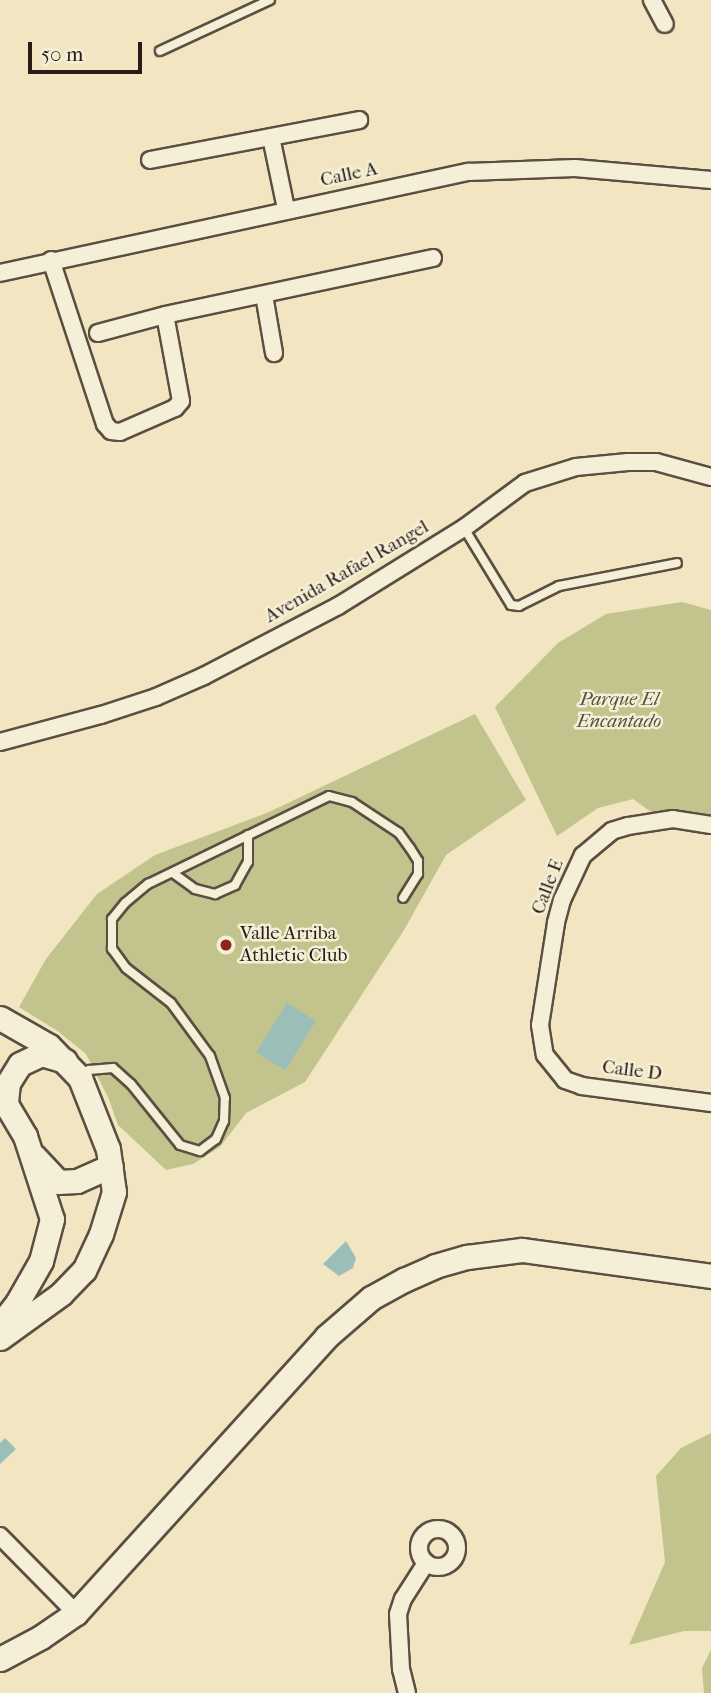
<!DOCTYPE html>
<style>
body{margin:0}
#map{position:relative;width:711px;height:1693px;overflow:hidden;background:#f1e6c1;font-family:"IM FELL French Canon",serif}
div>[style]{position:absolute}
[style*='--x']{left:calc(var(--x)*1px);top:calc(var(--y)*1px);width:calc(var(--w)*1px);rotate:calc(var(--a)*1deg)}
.green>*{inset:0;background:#c2c38d}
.water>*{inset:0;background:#9cbeb9;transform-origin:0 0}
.roads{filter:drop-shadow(2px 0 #5b4e42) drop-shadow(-2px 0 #5b4e42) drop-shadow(0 2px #5b4e42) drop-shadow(0 -2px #5b4e42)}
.lane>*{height:8px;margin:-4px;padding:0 4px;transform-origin:4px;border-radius:4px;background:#f6efd7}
.street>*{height:16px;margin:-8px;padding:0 8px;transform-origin:8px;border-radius:8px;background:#f6efd7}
.street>.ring{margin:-8px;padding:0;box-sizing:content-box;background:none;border:16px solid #f6efd7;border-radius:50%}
.secondary>*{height:23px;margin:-11.5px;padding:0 11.5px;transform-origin:11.5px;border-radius:11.5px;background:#f6efd7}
.dots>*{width:19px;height:19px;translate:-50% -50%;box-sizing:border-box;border:4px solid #f6efd7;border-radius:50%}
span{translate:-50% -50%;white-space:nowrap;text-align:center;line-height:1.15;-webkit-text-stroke:5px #f6efd7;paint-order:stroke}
.street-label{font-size:19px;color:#291c18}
.park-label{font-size:19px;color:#574e3b;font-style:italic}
.poi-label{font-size:19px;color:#291c18}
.left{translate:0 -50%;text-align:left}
.scale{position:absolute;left:28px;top:42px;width:114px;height:32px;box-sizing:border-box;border:4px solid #291c18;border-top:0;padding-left:9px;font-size:21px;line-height:24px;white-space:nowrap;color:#291c18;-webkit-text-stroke:5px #f6efd7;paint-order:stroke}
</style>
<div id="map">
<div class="green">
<div style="clip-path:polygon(682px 602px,711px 610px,711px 820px,654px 814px,633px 799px,598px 808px,557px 836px,495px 707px,558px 643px,606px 614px)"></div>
<div style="clip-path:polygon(475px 714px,526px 800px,446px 855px,404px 930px,305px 1082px,246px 1113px,220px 1147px,193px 1164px,166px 1170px,118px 1125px,108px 1097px,86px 1054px,59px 1032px,19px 1007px,46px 959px,97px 894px,155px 855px,269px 812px)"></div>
<div style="clip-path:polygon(711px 1433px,711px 1631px,684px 1631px,629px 1645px,665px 1562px,656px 1476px,681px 1448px)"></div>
<div style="clip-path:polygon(711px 1650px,711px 1693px,704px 1693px,702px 1668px)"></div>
</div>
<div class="water">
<div style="left:287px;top:1003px;width:34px;height:58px;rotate:32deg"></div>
<div style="clip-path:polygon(346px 1241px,356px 1258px,353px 1268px,339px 1276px,323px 1264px)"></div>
<div style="clip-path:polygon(5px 1438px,16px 1449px,0 1464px,0 1443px)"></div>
</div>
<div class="roads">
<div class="lane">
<div style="--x:160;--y:51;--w:121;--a:-24.9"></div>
<div style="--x:464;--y:528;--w:90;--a:58.6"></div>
<div style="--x:511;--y:605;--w:8;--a:7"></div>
<div style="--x:519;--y:606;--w:45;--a:-26.6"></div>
<div style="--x:559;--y:586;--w:120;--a:-11"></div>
<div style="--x:173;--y:873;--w:27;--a:36"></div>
<div style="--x:195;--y:889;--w:21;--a:14"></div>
<div style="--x:215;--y:894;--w:22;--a:-24"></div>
<div style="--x:235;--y:885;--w:26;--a:-61"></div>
<div style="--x:248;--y:862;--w:27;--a:-90"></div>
<div style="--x:82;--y:1076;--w:9;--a:-41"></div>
<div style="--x:89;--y:1070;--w:24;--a:-5"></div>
<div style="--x:113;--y:1068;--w:24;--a:42"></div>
<div style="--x:131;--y:1084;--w:78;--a:51.2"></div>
<div style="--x:180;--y:1145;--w:21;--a:17"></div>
<div style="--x:200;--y:1151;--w:20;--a:-37"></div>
<div style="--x:216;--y:1139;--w:20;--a:-66"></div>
<div style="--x:224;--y:1121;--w:23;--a:-88"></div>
<div style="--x:225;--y:1098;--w:45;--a:-109.7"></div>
<div style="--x:210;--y:1056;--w:66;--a:-126.3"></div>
<div style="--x:171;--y:1003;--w:57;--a:-142.1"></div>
<div style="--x:126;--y:968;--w:24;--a:-126"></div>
<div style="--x:112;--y:949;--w:30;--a:-90"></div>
<div style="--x:112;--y:919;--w:21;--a:-51"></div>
<div style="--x:125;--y:903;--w:30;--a:-40"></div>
<div style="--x:148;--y:884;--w:201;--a:-25.9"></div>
<div style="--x:329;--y:796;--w:24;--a:15"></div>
<div style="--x:352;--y:802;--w:56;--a:33.4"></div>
<div style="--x:399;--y:833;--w:19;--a:54"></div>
<div style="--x:410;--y:848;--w:15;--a:58"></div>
<div style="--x:418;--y:861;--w:13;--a:90"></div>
<div style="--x:418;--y:874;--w:28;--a:122"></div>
</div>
<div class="street">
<div style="--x:652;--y:0;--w:27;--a:62"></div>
<div style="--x:271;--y:137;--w:74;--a:78.2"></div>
<div style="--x:150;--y:160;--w:213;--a:-10.8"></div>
<div style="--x:51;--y:260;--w:173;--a:71.8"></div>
<div style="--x:105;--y:424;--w:9;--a:49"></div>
<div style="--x:111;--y:431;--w:9;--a:6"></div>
<div style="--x:120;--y:432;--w:60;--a:-23.6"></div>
<div style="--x:175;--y:408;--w:9;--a:-49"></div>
<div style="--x:181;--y:401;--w:87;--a:-100.5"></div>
<div style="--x:0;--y:273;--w:479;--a:-12.2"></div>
<div style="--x:468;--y:172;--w:107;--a:-2.1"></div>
<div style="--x:575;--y:168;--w:137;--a:5"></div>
<div style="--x:264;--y:295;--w:59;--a:80.2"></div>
<div style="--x:98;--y:333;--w:69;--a:-15"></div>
<div style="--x:165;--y:315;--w:274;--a:-12"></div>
<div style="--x:0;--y:742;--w:105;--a:-15"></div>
<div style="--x:101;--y:715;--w:58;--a:-18.1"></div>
<div style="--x:156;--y:697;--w:52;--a:-23.6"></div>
<div style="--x:204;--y:676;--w:151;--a:-27.6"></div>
<div style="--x:338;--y:606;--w:148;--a:-31.8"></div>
<div style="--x:464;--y:528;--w:76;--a:-36.4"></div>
<div style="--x:525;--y:483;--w:53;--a:-17.4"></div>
<div style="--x:576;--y:467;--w:52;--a:-5.5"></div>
<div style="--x:628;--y:462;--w:28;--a:0"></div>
<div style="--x:656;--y:462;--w:57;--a:15.3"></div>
<div style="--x:711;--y:825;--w:38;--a:-171"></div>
<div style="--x:673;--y:819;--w:46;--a:171.2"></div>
<div style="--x:628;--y:826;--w:17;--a:163"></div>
<div style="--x:612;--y:831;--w:38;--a:140"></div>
<div style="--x:583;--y:855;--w:50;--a:115"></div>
<div style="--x:562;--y:900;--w:24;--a:105"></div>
<div style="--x:556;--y:923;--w:103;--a:98.9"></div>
<div style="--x:540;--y:1025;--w:30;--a:81"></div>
<div style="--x:545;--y:1055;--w:32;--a:51"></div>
<div style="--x:565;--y:1080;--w:18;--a:19"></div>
<div style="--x:582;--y:1086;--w:130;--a:7.5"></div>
<div class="ring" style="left:419px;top:1529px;width:22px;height:22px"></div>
<div style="--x:0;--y:1536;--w:108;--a:45.4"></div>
<div style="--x:407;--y:1693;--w:25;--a:-104"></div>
<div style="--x:401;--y:1669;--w:55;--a:-93.1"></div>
<div style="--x:398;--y:1614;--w:16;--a:-72"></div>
<div style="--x:403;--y:1599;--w:43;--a:-57.4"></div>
</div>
<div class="secondary">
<div style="--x:0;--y:1018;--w:56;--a:29.7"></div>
<div style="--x:49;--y:1046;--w:45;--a:45.9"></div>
<div style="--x:80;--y:1078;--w:76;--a:68.5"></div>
<div style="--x:108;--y:1149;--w:43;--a:82.1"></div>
<div style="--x:114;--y:1192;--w:44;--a:107.2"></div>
<div style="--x:101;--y:1234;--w:40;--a:115"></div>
<div style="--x:84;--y:1270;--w:33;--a:134"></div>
<div style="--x:61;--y:1294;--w:75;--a:144.2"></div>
<div style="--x:0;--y:1094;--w:49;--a:59.2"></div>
<div style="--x:25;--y:1136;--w:87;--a:72"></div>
<div style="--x:52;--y:1219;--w:43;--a:104.7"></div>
<div style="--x:41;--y:1261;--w:48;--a:119.7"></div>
<div style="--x:17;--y:1303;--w:28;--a:128"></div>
<div style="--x:6;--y:1102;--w:19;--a:-84"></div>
<div style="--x:8;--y:1083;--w:22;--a:-58"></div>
<div style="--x:20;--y:1064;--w:23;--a:-25"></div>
<div style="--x:41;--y:1054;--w:25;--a:16"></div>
<div style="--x:35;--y:1157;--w:34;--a:47"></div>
<div style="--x:58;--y:1182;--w:19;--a:-3"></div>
<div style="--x:77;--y:1181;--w:37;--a:-24"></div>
<div style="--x:0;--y:1659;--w:47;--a:-28.2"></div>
<div style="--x:41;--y:1637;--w:42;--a:-34.4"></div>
<div style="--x:76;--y:1613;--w:372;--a:-47.8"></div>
<div style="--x:326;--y:1337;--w:60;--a:-40.9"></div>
<div style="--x:371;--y:1298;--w:38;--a:-29"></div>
<div style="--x:404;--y:1280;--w:34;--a:-24"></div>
<div style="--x:435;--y:1266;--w:33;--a:-16"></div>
<div style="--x:467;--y:1257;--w:55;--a:-7.3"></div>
<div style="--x:522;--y:1250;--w:191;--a:7.8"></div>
</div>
</div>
<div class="dots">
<div style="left:226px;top:945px;background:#8f2418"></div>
</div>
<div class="street-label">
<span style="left:349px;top:175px;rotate:-12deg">Calle A</span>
<span style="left:347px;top:572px;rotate:-30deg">Avenida Rafael Rangel</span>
<span style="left:548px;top:887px;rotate:-69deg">Calle E</span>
<span style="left:632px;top:1071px;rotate:7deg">Calle D</span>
</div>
<div class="park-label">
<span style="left:619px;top:711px">Parque El<br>Encantado</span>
</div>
<div class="poi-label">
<span class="left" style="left:240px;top:945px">Valle Arriba<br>Athletic Club</span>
</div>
<div class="scale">50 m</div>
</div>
